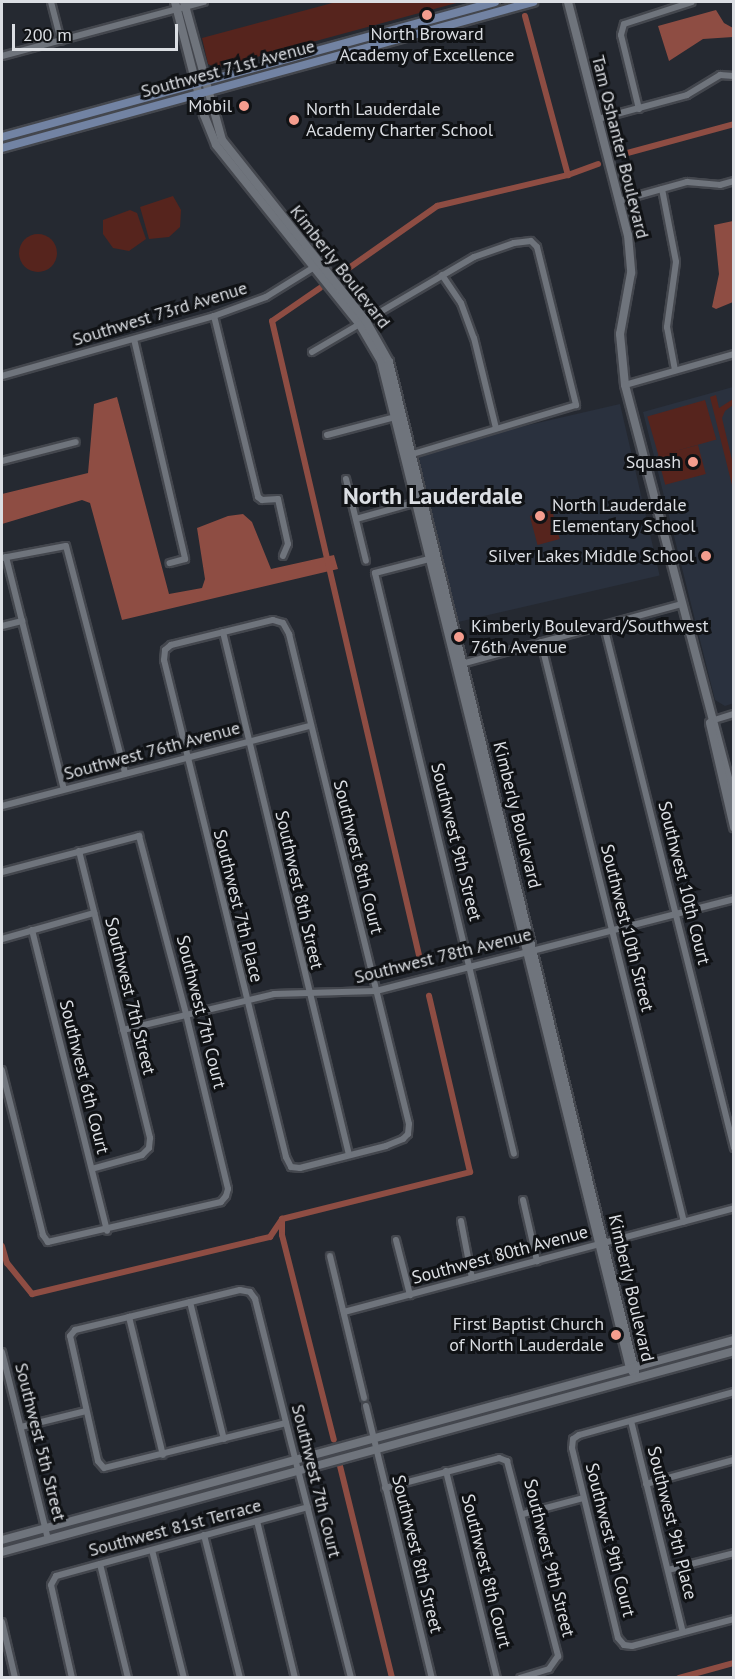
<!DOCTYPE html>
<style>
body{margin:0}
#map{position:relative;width:735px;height:1679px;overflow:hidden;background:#252931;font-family:"PT Sans",sans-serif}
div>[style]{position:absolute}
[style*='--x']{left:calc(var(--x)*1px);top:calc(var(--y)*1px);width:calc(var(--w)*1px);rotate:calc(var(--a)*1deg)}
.built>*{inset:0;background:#2a313e;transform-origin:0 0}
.green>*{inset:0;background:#56241d;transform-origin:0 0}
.round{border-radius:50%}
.forest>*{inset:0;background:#8e4d43}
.canal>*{height:6px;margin:-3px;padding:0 3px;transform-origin:3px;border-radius:3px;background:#8e4d43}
.roads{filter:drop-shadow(2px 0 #44474e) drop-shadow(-2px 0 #44474e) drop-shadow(0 2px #44474e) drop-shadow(0 -2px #44474e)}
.minor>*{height:6px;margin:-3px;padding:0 3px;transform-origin:3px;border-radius:3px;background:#6f747c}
.tertiary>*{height:8px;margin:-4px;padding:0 4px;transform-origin:4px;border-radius:4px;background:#6f747c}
.secondary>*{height:8px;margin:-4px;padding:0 4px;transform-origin:4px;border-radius:4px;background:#7283a3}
.dots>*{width:16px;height:16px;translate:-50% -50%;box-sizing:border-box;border:3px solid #101215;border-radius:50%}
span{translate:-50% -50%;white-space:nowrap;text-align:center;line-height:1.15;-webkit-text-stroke:6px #101215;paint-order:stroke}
.poi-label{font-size:18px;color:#dbdee3}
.right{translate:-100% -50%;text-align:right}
.left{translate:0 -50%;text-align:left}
.street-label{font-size:18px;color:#dbdee3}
.district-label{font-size:24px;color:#dbdee3;font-weight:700}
.frame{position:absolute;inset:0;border:3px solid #dbdee3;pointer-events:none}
.scale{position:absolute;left:12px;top:24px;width:166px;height:27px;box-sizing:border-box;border:3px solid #dbdee3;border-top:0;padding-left:8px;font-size:18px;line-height:21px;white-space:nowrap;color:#dbdee3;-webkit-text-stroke:4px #101215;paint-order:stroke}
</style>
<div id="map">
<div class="built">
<div style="clip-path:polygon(733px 387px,734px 703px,725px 706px,715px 700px,643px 412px)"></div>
<div style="left:620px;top:404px;width:176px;height:208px;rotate:77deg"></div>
</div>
<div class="green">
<div style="clip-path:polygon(336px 2px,460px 2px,216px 68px,208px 64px,202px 38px)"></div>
<div style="clip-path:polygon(173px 196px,181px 210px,180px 227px,169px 237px,149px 239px,140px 207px)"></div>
<div style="clip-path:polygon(130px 210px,137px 213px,146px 239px,129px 251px,113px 248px,103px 234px,103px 220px)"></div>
<div class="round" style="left:19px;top:234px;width:38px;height:38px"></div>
<div style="clip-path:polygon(716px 395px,719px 408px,733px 399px,733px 405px,725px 411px,722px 418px,733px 464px,733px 489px,710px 397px)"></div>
<div style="left:705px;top:400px;width:41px;height:60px;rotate:74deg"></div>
<div style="left:698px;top:445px;width:30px;height:42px;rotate:75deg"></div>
<div style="left:552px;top:510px;width:30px;height:23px;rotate:75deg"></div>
</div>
<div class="forest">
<div style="clip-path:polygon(716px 10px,724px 23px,733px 28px,733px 37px,703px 39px,669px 61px,658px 26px)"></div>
<div style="clip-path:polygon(733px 221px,733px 302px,716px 309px,712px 307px,719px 274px,714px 225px)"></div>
<div style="clip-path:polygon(117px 397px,169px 594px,202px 588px,205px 579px,197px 528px,228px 516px,243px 514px,252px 522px,271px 569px,334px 555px,338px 569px,122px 620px,90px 503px,82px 500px,2px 524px,2px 494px,88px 473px,94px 404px)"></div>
</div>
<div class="canal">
<div style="--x:525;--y:16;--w:165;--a:74.9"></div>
<div style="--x:568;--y:175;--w:32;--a:-20"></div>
<div style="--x:620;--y:155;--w:118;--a:-15.2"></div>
<div style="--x:339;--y:275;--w:120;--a:-35.1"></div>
<div style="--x:437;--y:206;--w:135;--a:-13.3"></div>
<div style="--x:320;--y:288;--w:58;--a:145.5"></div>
<div style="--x:272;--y:321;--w:660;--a:76.95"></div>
<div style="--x:282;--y:1219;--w:16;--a:90"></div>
<div style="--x:282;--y:1235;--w:211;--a:75.8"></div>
<div style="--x:2;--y:1246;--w:18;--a:74"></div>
<div style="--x:7;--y:1263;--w:40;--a:51"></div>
<div style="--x:32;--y:1294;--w:245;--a:-13.5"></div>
<div style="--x:270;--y:1237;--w:22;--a:-56"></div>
<div style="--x:282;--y:1219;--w:194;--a:-14"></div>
<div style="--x:470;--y:1172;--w:181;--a:-103.1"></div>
<div style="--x:340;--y:1466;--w:218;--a:76.2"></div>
<div style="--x:679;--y:1678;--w:57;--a:-15.3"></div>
</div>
<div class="roads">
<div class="minor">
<div style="--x:51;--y:2;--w:40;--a:75.6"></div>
<div style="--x:2;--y:56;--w:209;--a:-15"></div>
<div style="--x:639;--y:109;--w:76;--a:-103.7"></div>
<div style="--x:621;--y:35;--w:11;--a:-75"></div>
<div style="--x:624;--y:24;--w:71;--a:-17.9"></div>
<div style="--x:598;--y:119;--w:92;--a:-15.1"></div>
<div style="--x:687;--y:95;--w:39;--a:-31"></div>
<div style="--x:720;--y:75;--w:14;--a:4"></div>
<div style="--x:662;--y:189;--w:74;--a:79.1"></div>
<div style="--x:676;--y:262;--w:66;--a:97.9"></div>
<div style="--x:667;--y:327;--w:44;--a:79.5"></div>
<div style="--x:619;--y:201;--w:71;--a:-15.6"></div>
<div style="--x:687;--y:182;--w:33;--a:5"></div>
<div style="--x:720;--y:185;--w:15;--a:-16"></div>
<div style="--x:442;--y:275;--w:34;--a:56"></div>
<div style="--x:461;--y:303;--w:37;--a:70"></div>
<div style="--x:474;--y:338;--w:93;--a:76.3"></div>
<div style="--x:214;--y:316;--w:186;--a:76.3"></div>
<div style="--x:258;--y:497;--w:5;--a:37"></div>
<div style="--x:262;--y:500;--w:16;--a:-4"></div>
<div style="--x:278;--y:499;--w:46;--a:77.5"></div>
<div style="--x:288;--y:544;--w:13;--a:113"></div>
<div style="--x:134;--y:339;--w:226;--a:76.9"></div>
<div style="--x:185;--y:559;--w:16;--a:165"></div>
<div style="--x:312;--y:352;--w:188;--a:-30.4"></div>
<div style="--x:474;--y:257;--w:42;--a:-19.3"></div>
<div style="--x:514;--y:243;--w:17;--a:-7"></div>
<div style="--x:531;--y:241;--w:8;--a:45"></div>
<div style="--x:537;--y:247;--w:163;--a:76.1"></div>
<div style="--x:576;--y:405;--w:174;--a:163.3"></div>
<div style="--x:2;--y:376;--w:220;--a:-15.8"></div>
<div style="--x:214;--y:316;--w:55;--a:-20.1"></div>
<div style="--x:266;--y:297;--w:59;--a:-31.8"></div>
<div style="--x:625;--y:385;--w:113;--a:-15.9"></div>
<div style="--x:327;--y:435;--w:74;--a:-14.8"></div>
<div style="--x:2;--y:461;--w:76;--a:-14.4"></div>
<div style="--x:346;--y:479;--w:84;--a:76.3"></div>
<div style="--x:356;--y:519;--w:63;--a:-15.6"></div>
<div style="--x:6;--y:557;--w:239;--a:76"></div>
<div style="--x:2;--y:558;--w:65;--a:-10.6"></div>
<div style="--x:66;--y:546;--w:235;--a:75.4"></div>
<div style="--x:433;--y:558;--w:60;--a:165.5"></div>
<div style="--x:375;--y:573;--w:597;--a:76.55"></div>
<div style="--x:273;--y:620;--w:10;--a:17"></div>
<div style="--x:283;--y:623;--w:13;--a:61"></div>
<div style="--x:289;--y:634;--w:504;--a:76.24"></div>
<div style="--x:409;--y:1124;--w:10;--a:96"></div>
<div style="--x:408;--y:1134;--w:7;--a:135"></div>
<div style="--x:403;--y:1139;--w:18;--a:158"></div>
<div style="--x:386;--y:1146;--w:89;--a:165.7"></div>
<div style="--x:300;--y:1168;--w:9;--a:-174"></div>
<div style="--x:291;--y:1167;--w:11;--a:-117"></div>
<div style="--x:286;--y:1157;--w:512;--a:-103.79"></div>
<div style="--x:164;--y:660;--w:10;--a:-84"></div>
<div style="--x:165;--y:650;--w:8;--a:-40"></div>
<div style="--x:171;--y:645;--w:105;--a:-13.8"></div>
<div style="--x:2;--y:626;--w:21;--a:-14"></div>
<div style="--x:604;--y:626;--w:538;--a:76.02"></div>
<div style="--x:223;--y:632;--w:538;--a:76.45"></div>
<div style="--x:541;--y:642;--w:597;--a:76.15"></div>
<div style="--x:461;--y:664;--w:229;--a:-15.2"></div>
<div style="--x:711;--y:721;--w:24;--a:-17"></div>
<div style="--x:2;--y:806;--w:318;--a:-14.6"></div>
<div style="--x:79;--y:851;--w:296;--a:76.1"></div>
<div style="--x:150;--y:1138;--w:10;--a:96"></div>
<div style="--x:149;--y:1148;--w:10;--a:135"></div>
<div style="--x:142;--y:1155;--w:52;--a:164.4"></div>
<div style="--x:2;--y:872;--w:142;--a:-14.7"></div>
<div style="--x:139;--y:836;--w:184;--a:75.2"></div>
<div style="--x:186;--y:1014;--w:180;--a:76.5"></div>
<div style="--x:228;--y:1189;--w:7;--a:106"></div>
<div style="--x:226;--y:1196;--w:8;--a:130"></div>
<div style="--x:221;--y:1202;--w:178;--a:167"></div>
<div style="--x:48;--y:1242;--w:9;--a:-126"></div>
<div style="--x:43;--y:1235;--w:170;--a:-104"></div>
<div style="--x:32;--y:930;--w:310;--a:76"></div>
<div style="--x:2;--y:939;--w:96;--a:-15.8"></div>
<div style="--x:123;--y:1030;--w:155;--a:-13.4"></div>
<div style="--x:274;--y:994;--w:102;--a:-1.7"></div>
<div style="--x:376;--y:991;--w:370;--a:-14.4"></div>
<div style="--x:523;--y:1200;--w:63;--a:77.1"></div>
<div style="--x:461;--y:1221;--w:58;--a:79.1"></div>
<div style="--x:396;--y:1240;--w:57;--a:75.7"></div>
<div style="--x:330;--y:1256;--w:146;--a:76.5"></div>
<div style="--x:190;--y:1302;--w:141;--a:76.1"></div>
<div style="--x:344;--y:1312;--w:404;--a:-14.9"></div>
<div style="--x:129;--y:1317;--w:142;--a:76.2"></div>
<div style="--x:2;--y:1352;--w:193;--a:76.2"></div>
<div style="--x:734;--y:1392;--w:161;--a:164.5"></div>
<div style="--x:579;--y:1435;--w:7;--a:146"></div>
<div style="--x:573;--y:1439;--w:9;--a:96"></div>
<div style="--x:572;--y:1448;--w:195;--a:76.4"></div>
<div style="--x:618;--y:1638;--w:9;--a:49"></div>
<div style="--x:624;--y:1645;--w:8;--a:7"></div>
<div style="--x:632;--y:1646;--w:106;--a:-14.8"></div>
<div style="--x:366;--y:1406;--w:280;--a:76.4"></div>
<div style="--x:631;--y:1421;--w:217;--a:76.2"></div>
<div style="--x:286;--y:1423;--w:187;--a:166.1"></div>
<div style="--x:104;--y:1468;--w:9;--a:-131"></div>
<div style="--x:98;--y:1461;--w:128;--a:-102.6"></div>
<div style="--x:70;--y:1336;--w:8;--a:-50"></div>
<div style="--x:75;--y:1330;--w:56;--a:-13.5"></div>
<div style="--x:129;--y:1317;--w:114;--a:-13.7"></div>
<div style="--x:240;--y:1290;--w:10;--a:11"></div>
<div style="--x:250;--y:1292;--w:9;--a:54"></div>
<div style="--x:255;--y:1299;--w:176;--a:75.9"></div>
<div style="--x:298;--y:1470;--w:215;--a:75.7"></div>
<div style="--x:21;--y:1427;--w:67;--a:-13.8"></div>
<div style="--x:446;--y:1471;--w:213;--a:76.2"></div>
<div style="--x:646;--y:1484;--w:91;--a:-15.3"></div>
<div style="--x:385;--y:1488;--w:118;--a:-14.7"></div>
<div style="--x:499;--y:1458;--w:9;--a:21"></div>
<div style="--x:507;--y:1461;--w:202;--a:75.3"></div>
<div style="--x:558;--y:1656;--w:16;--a:125"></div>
<div style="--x:549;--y:1669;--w:30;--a:163"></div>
<div style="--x:523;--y:1514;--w:62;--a:-14.9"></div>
<div style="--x:257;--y:1521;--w:162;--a:76.4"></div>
<div style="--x:204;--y:1535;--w:147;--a:75.9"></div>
<div style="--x:152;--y:1550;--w:132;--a:76"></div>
<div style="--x:100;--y:1564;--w:117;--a:76.2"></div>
<div style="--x:668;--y:1570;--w:68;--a:-14.4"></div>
<div style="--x:2;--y:1622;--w:57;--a:76.9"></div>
<div style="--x:72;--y:1678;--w:95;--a:-102.7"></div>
<div style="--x:51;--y:1585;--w:10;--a:-61"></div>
<div style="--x:56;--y:1576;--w:261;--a:-15.3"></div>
</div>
<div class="tertiary">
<div style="--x:175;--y:2;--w:117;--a:75.6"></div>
<div style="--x:204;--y:115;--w:32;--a:68"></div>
<div style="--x:216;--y:145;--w:231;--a:51.3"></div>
<div style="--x:360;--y:325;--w:42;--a:59.7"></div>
<div style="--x:381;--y:361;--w:1037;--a:76.11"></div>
<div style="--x:630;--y:1368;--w:11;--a:56"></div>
<div style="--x:184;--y:2;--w:143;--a:74.6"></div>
<div style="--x:222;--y:140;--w:231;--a:51.5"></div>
<div style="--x:366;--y:321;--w:47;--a:60.7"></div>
<div style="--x:389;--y:362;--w:1044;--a:76.31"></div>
<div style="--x:568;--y:2;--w:241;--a:75.6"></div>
<div style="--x:628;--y:235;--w:38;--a:85"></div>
<div style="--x:631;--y:273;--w:62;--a:100.2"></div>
<div style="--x:620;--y:334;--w:51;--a:84.4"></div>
<div style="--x:625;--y:385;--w:429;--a:75.3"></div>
<div style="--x:710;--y:723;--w:107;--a:77"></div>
<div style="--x:2;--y:1540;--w:759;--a:-15.28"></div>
<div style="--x:2;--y:1552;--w:759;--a:-15.35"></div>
</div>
<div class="secondary">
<div style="--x:2;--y:137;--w:511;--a:-15.31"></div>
<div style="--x:2;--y:148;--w:551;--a:-15.37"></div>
</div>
</div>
<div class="dots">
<div style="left:427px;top:15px;background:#f59d8e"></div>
<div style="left:244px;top:106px;background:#f59d8e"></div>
<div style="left:294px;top:120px;background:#f59d8e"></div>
<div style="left:693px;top:462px;background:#f59d8e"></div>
<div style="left:540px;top:516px;background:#f59d8e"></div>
<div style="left:706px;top:556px;background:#f59d8e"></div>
<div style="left:459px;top:637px;background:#f59d8e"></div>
<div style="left:616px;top:1335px;background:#f59d8e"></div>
</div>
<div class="poi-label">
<span style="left:427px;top:45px">North Broward<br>Academy of Excellence</span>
<span class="right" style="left:232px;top:106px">Mobil</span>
<span class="left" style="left:306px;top:120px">North Lauderdale<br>Academy Charter School</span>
<span class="right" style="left:681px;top:462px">Squash</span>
<span class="left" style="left:552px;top:516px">North Lauderdale<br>Elementary School</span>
<span class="right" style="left:694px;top:556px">Silver Lakes Middle School</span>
<span class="left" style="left:471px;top:637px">Kimberly Boulevard/Southwest<br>76th Avenue</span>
<span class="right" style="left:604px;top:1335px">First Baptist Church<br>of North Lauderdale</span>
</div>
<div class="street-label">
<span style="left:228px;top:69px;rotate:-15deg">Southwest 71st Avenue</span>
<span style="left:620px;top:147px;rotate:76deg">Tam Oshanter Boulevard</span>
<span style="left:340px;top:267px;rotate:52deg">Kimberly Boulevard</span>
<span style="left:160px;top:314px;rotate:-17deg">Southwest 73rd Avenue</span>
<span style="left:152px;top:751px;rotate:-15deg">Southwest 76th Avenue</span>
<span style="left:517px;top:815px;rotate:76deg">Kimberly Boulevard</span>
<span style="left:456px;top:842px;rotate:76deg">Southwest 9th Street</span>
<span style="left:358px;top:857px;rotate:76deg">Southwest 8th Court</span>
<span style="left:684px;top:883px;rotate:76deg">Southwest 10th Court</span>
<span style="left:299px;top:890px;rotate:77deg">Southwest 8th Street</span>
<span style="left:238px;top:906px;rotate:76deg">Southwest 7th Place</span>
<span style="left:627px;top:928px;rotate:76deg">Southwest 10th Street</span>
<span style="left:443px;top:956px;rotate:-14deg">Southwest 78th Avenue</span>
<span style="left:130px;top:996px;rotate:76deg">Southwest 7th Street</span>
<span style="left:201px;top:1012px;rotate:76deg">Southwest 7th Court</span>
<span style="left:84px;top:1077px;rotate:76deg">Southwest 6th Court</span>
<span style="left:500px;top:1255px;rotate:-15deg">Southwest 80th Avenue</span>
<span style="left:631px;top:1288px;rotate:77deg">Kimberly Boulevard</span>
<span style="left:40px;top:1442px;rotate:76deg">Southwest 5th Street</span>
<span style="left:316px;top:1481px;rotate:76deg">Southwest 7th Court</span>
<span style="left:672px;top:1523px;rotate:76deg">Southwest 9th Place</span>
<span style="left:175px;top:1528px;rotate:-15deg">Southwest 81st Terrace</span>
<span style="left:610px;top:1540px;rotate:76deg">Southwest 9th Court</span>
<span style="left:417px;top:1554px;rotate:76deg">Southwest 8th Street</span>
<span style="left:549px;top:1558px;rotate:76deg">Southwest 9th Street</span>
<span style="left:486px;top:1571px;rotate:76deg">Southwest 8th Court</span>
</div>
<div class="district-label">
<span style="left:433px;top:496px">North Lauderdale</span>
</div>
<div class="frame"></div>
<div class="scale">200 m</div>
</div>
